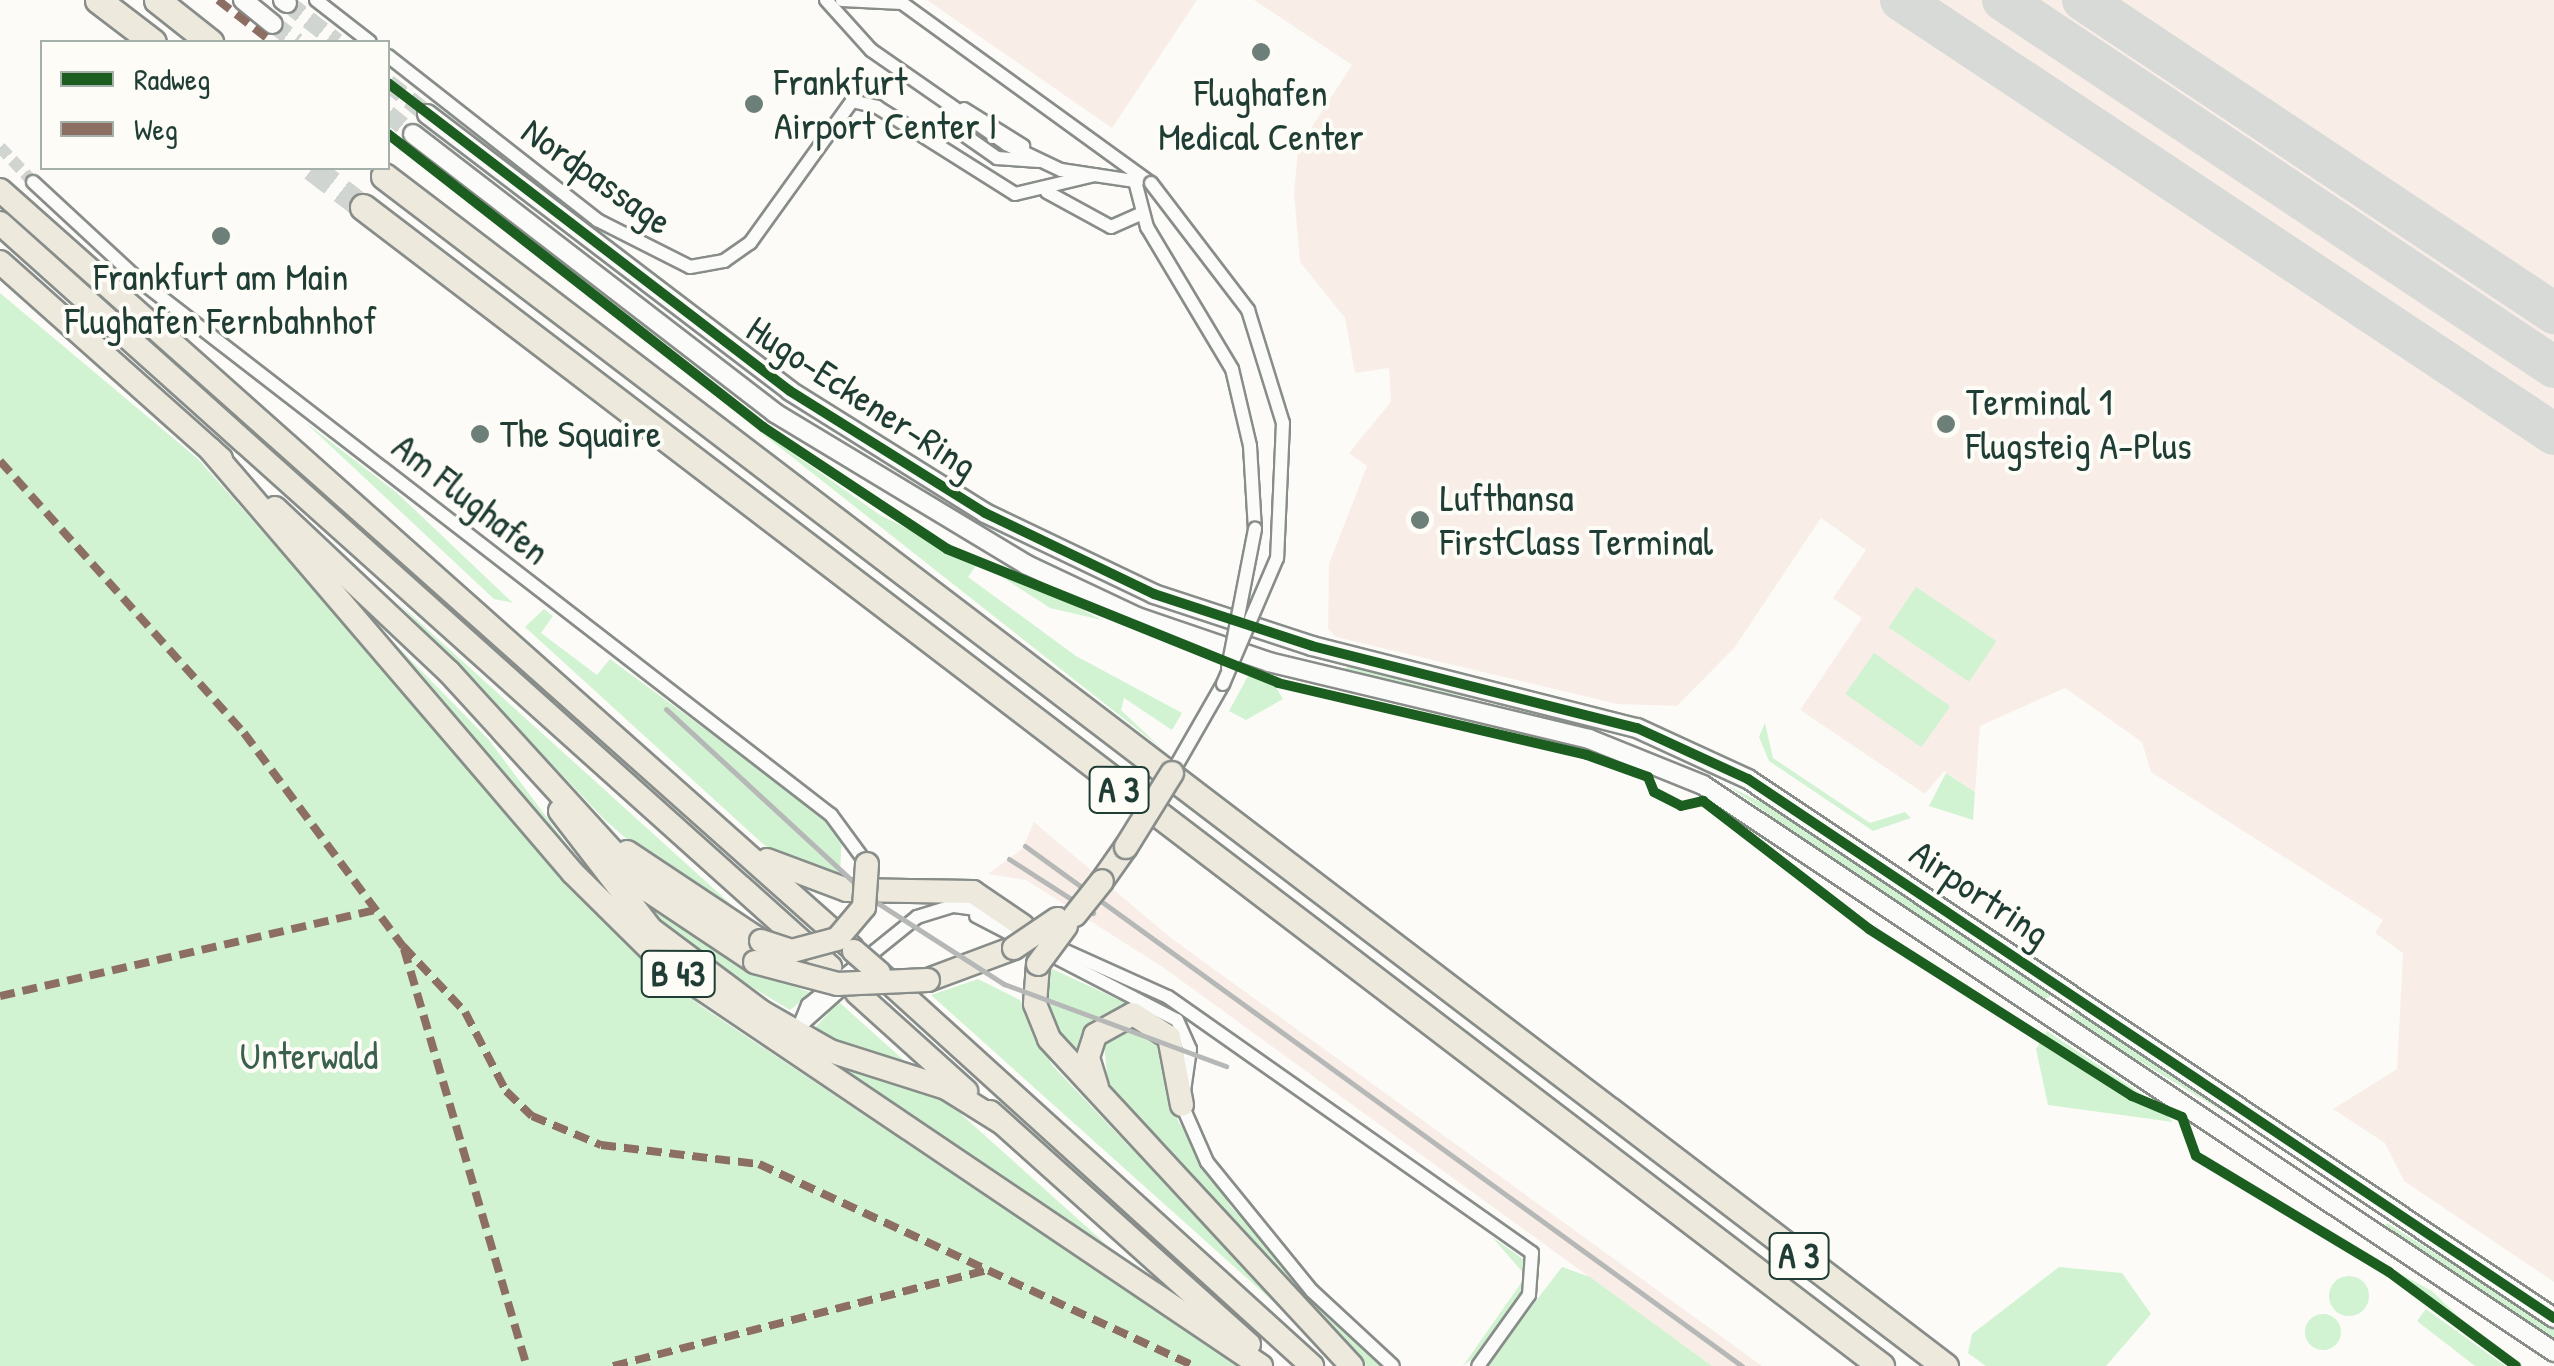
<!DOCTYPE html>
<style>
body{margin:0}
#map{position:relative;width:2554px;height:1366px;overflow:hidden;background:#fcfbf8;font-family:"Patrick Hand",sans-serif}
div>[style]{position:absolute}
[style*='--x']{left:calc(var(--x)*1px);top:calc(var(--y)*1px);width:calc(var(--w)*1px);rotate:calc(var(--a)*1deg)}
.built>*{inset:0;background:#f8eee7}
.green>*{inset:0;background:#d1f3d2;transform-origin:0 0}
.round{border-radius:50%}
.taxiway>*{height:42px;margin:-21px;padding:0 21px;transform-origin:21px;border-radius:21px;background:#d8dad7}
.minor-tunnel>*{height:12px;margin-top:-6px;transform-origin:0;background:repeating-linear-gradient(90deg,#d0d5d1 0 12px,transparent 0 18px)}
.tertiary-tunnel>*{height:18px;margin-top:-9px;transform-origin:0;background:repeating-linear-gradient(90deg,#d0d5d1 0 18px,transparent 0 27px)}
.motorway-tunnel>*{height:25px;margin-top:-12.5px;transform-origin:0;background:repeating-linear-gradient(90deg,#d0d5d1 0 25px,transparent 0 37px)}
.roads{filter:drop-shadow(2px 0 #888d8a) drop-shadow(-2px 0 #888d8a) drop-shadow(0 2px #888d8a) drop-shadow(0 -2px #888d8a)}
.minor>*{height:12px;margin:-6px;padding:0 6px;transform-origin:6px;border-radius:6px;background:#fbfbf9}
.tertiary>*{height:18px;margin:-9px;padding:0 9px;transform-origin:9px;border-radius:9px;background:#fbfbf9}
.trunk>*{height:22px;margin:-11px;padding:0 11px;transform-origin:11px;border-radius:11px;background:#edeadd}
.motorway>*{height:25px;margin:-12.5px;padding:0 12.5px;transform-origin:12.5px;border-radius:12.5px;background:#edeadd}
.rail>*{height:5px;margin:-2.5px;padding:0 2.5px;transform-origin:2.5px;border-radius:2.5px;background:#b5b8b6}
.bridges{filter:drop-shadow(2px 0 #888d8a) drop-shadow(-2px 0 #888d8a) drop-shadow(0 2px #888d8a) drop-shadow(0 -2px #888d8a)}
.minor-bridge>*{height:12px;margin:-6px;padding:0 6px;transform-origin:6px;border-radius:6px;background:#fbfbf9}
.trunk-bridge>*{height:22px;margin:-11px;padding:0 11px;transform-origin:11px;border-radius:11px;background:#edeadd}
.quiet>*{height:8px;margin-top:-4px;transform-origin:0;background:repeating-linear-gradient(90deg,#8d6e63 0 15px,transparent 0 23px)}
.cycleway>*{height:10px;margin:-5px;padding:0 5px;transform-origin:5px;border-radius:5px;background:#1b5e20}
.dots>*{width:28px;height:28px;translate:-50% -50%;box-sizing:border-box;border:5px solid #fdfcf7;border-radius:50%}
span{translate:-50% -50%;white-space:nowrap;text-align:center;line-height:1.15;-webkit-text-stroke:8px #fdfcf7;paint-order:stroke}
.shield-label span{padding:2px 8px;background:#fdfcf7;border:2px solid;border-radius:8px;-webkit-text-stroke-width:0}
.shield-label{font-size:35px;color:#1f3d34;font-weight:700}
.poi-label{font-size:38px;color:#1f3d34}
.left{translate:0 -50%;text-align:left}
.street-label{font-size:38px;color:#1f3d34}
.park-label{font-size:38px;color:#3b604d}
.legend{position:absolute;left:40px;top:40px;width:350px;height:130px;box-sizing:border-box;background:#fdfcf7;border:2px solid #a4b0a9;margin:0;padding:12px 18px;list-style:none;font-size:30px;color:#1f3d34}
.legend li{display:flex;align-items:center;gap:20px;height:50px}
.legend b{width:50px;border:2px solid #a4b0a9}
</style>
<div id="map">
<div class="built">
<div style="clip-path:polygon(927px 0,1197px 0,1112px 128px)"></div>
<div style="clip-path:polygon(1254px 0,2554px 0,2554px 1282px,2404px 1181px,2385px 1143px,2333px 1109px,2397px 1069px,2403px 953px,2375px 933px,2383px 920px,2151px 772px,2142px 742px,2065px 688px,1980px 726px,1975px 792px,1944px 771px,1925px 794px,1800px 710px,1862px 618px,1833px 598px,1866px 550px,1821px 518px,1735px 647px,1677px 706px,1617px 704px,1336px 637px,1328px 629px,1329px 564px,1367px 466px,1349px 453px,1391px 402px,1389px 368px,1355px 373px,1345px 318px,1300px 262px,1294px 193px,1298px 148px,1352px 65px)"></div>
<div style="clip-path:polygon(1034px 822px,1171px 938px,1762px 1366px,1712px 1366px,1164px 968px,1026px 880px,988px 874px,1022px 849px)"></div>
</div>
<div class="green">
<div style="clip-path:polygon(0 293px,198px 459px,638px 954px,701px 1006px,1239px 1366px,0 1366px)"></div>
<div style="clip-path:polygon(740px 416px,880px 515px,977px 564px,968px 577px,1076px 656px,1182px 713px,1172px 730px,1124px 698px,1121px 710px,1161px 748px)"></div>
<div style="clip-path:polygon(305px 422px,397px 493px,513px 603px,494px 599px)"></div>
<div style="clip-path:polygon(993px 571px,1042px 589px,1102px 620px,1050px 608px)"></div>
<div style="left:1916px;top:587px;width:97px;height:49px;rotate:34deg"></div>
<div style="clip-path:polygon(396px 601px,744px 916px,650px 859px,605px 820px)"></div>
<div style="clip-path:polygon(544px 609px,553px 616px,541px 633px,597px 675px,610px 659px,842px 830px,840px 875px,796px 869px,763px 844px,525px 627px)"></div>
<div style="clip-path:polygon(365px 613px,489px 740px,600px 889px,362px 615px)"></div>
<div style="left:1874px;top:653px;width:93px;height:50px;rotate:35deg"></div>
<div style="clip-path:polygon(1353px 664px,1509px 705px,1337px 673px)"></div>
<div style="clip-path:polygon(1249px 674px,1273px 682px,1283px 699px,1246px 720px,1229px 711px)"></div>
<div style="clip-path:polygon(1765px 723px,1773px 758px,1870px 823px,1905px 812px,1911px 818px,1873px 831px,1769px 761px,1759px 737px)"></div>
<div style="clip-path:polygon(1946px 773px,1975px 792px,1973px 820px,1929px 806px)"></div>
<div style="clip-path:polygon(1728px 786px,1804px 823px,2059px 991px,2040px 1002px)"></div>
<div style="clip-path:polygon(631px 892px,742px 967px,812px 993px,790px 1010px,705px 959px)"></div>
<div style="clip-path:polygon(1048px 967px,1126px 1003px,1091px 1027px,1079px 1063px,1044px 1015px)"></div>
<div style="clip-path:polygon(978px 979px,1020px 1000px,1052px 1065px,1297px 1323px,931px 995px)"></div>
<div style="clip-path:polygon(839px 1002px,908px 1064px,810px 1033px)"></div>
<div style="clip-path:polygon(2081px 1008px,2342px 1183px,2064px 1016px)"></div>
<div style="clip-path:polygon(1125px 1019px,1160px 1037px,1178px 1121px,1231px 1207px,1384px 1366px,1366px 1366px,1108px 1085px,1104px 1042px)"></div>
<div style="clip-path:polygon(2047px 1031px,2155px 1103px,2173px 1122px,2048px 1105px,2036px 1049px)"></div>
<div style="clip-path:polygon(842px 1069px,918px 1086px,952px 1106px,1167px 1299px)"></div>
<div style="clip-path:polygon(2387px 1223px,2554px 1328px,2554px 1340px,2384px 1227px)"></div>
<div style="clip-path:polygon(1492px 1237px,1523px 1259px,1529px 1280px,1487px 1347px,1463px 1366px,1526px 1276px)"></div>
<div style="clip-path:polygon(2382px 1264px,2432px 1291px,2476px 1334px,2435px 1303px)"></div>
<div style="clip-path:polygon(1562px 1267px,1590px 1277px,1712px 1366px,1486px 1366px)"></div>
<div style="clip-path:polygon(2059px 1267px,2122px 1273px,2151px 1314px,2106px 1366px,1986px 1366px,1968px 1353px,1972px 1334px)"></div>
<div class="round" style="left:2329px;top:1276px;width:40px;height:40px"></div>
<div style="clip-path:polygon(2426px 1309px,2505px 1366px,2475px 1366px,2417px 1321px)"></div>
<div class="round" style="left:2305px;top:1314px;width:36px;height:36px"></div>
</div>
<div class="taxiway">
<div style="--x:1901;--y:0;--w:784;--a:33.61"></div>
<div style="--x:2003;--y:0;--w:662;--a:33.67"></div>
<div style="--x:2083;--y:0;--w:566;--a:33.61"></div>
</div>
<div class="minor-tunnel">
<div style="--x:0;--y:147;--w:48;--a:46.7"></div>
</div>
<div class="tertiary-tunnel">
<div style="--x:287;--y:3;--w:63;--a:38"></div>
<div style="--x:273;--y:24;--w:30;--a:37"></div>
<div style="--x:388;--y:83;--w:50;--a:38.5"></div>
<div style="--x:388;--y:114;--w:32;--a:39"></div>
</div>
<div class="motorway-tunnel">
<div style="--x:312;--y:168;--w:64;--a:37.4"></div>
</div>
<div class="roads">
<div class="minor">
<div style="--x:316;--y:0;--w:68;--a:37.9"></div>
<div style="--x:826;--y:0;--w:67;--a:48"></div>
<div style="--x:871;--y:50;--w:165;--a:34.8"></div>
<div style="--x:1006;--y:144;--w:61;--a:25.3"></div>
<div style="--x:1061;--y:170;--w:75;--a:8.5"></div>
<div style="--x:1135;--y:181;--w:48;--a:75.4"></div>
<div style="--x:1147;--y:227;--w:165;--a:59.1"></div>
<div style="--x:1232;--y:369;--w:79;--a:76.8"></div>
<div style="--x:1250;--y:446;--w:83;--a:86.6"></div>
<div style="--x:842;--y:0;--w:60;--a:2.9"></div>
<div style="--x:902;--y:3;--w:307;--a:35.9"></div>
<div style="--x:388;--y:56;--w:266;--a:38.1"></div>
<div style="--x:597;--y:220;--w:104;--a:26.8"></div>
<div style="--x:690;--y:267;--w:35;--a:-10"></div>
<div style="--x:724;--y:261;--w:32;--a:-35"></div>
<div style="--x:750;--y:243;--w:175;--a:-54.3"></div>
<div style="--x:852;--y:101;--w:26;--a:13"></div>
<div style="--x:877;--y:107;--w:163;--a:32.2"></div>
<div style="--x:1015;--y:194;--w:82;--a:-13.4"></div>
<div style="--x:950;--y:105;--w:32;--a:66"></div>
<div style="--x:963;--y:134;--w:42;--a:35.2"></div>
<div style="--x:997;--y:158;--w:42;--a:4.1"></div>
<div style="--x:964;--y:109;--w:70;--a:32.1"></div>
<div style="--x:33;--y:182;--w:144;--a:42.8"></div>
<div style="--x:139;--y:280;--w:875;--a:37.71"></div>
<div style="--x:831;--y:815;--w:61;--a:53.7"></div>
<div style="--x:1047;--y:192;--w:73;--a:28.7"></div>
<div style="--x:1111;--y:227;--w:34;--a:-24"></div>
<div style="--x:1172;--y:773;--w:103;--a:-60.2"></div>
<div style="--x:976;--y:916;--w:226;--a:27.4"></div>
<div style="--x:1177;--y:1020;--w:32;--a:66"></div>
<div style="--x:1190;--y:1049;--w:57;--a:98.1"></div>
<div style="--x:1182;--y:1105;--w:62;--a:66.3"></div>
<div style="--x:1207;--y:1162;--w:166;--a:50.9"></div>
<div style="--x:1312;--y:1291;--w:110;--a:42.8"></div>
<div style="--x:1050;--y:944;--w:129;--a:24.2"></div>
<div style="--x:1168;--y:997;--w:445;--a:35.1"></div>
<div style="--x:1532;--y:1253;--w:42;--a:94.1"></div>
<div style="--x:1529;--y:1295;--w:87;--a:125.7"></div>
<div style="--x:799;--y:1027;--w:24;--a:-68"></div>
<div style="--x:808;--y:1005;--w:140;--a:-38.9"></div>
<div style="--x:917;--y:917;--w:39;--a:-17"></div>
<div style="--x:954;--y:906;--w:35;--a:8"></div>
<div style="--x:799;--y:1027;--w:62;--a:-41.7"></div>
</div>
<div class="tertiary">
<div style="--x:243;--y:0;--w:38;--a:39"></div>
<div style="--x:283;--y:0;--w:5;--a:37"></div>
<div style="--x:427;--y:114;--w:457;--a:37.3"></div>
<div style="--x:790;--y:391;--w:230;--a:32"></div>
<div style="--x:985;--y:513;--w:187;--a:25.6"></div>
<div style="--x:1154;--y:594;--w:166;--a:18.2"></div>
<div style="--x:1312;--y:646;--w:335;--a:14.2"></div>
<div style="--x:1637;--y:728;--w:122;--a:24.7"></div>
<div style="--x:1748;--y:779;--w:970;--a:33.77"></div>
<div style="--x:413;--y:134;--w:457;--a:37.6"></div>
<div style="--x:775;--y:413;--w:294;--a:31.1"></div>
<div style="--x:1027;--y:565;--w:122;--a:25.3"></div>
<div style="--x:1137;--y:617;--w:139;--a:18.8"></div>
<div style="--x:1269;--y:662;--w:329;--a:13.5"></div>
<div style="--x:1589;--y:739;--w:123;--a:22"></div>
<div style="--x:1703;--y:785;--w:1023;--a:33.67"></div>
</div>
<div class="trunk">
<div style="--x:0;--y:190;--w:1140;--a:41.66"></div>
<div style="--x:0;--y:223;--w:1115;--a:41.87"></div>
<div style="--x:0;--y:262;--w:296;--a:41.7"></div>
<div style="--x:210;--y:449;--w:558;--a:49.43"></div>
<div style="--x:573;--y:873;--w:129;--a:44.7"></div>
<div style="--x:665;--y:964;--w:719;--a:34"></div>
<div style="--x:275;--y:508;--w:239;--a:43.3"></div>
<div style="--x:449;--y:672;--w:297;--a:47.6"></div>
<div style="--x:649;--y:891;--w:128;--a:33.8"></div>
<div style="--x:560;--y:811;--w:149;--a:52.4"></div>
<div style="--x:651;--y:929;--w:139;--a:36.8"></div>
<div style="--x:762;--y:1012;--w:78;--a:29.8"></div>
<div style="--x:830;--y:1051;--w:122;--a:17.7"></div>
<div style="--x:946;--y:1088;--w:66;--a:32"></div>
<div style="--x:627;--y:852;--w:161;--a:33.6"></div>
<div style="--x:767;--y:860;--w:85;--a:20.6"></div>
<div style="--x:847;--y:890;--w:126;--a:0.9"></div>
<div style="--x:973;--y:892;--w:60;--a:34.2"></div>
<div style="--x:1102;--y:881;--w:42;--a:-54.8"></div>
<div style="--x:1038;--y:964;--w:40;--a:94.3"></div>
<div style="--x:1035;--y:1004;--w:38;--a:68"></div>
<div style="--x:1049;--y:1039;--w:446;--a:47.2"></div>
<div style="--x:879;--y:973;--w:585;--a:42.23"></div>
<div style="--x:928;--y:980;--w:92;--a:-20.4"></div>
<div style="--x:857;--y:993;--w:147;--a:42"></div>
<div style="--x:1097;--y:1087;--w:31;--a:-107"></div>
<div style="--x:1088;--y:1057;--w:23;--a:-72"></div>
<div style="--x:1095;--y:1035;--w:43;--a:-28.9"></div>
<div style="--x:1133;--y:1014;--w:43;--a:32.6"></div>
<div style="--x:1169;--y:1037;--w:69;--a:79.2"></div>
<div style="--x:990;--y:1112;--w:348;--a:41.9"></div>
</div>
<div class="motorway">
<div style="--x:98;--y:0;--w:69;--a:37.4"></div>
<div style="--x:157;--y:0;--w:68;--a:38.4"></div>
<div style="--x:384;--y:176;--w:1963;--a:37.32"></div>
<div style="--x:363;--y:207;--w:1910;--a:37.36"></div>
</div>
</div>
<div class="rail">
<div style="--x:666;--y:709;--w:282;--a:42.7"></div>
<div style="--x:873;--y:900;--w:156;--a:32.7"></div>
<div style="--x:1004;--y:984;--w:237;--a:20.3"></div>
<div style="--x:1025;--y:846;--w:886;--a:35.95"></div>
<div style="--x:1009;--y:859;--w:100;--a:32.7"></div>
</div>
<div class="bridges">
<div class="minor-bridge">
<div style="--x:1151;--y:183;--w:160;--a:52.6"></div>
<div style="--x:1248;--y:310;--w:118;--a:72.8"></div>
<div style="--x:1283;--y:423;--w:135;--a:92.5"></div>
<div style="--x:1277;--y:558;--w:137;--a:113.2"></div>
<div style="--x:1228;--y:668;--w:142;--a:-79"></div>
</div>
<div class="trunk-bridge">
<div style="--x:1126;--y:847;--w:87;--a:-58.1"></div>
<div style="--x:1075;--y:915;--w:43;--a:-51.5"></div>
<div style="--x:761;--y:941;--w:33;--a:18"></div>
<div style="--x:792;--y:951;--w:47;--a:-14.9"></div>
<div style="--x:837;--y:939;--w:42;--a:-49.8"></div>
<div style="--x:864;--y:907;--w:43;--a:-86"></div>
<div style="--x:1014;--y:948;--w:52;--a:-34"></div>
<div style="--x:854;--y:951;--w:33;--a:41"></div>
<div style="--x:755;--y:962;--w:85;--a:15"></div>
<div style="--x:837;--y:984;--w:91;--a:-2.5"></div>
<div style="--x:1038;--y:964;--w:47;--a:-53.6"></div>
</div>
</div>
<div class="quiet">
<div style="--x:218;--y:0;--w:68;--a:37.9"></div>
<div style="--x:0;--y:461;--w:365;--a:48.1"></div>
<div style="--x:244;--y:733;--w:266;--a:53.3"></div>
<div style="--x:403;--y:946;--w:91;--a:46.8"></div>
<div style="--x:465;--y:1012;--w:89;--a:62.6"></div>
<div style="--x:506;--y:1091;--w:36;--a:44"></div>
<div style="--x:532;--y:1116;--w:75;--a:22.8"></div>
<div style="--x:601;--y:1145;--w:159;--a:6.9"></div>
<div style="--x:759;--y:1164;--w:480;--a:24.9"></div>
<div style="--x:404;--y:949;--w:435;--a:73.6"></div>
<div style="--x:0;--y:996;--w:390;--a:-12.9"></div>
<div style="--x:613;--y:1366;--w:389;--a:-14.4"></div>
</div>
<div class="cycleway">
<div style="--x:388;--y:83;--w:506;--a:37.46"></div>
<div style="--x:790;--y:391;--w:230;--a:32"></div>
<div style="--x:985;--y:513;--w:187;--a:25.6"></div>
<div style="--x:1154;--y:594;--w:166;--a:18.2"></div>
<div style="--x:1312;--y:646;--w:335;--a:14.2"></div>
<div style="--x:1637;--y:728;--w:122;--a:24.7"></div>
<div style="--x:1748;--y:779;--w:970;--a:33.77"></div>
<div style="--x:388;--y:134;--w:476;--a:38"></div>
<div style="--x:763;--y:427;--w:221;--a:33.5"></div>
<div style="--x:947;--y:549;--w:357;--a:22"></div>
<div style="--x:1278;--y:683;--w:317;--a:13.1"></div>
<div style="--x:1587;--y:755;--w:65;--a:19.8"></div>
<div style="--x:1648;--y:777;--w:16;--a:68"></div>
<div style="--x:1654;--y:792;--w:30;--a:27"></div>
<div style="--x:1681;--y:806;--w:23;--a:-13"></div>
<div style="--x:1703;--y:801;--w:210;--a:37.6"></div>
<div style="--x:1869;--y:929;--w:312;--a:32.4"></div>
<div style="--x:2132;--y:1096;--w:54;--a:22.8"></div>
<div style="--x:2182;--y:1117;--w:41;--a:70.3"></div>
<div style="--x:2196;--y:1156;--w:225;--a:31"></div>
<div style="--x:2389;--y:1272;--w:158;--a:36.5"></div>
</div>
<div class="dots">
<div style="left:1261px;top:52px;background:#6c8079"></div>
<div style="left:754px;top:104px;background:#6c8079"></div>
<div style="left:221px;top:236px;background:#6c8079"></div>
<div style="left:1946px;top:424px;background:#6c8079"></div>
<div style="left:480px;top:434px;background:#6c8079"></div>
<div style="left:1420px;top:520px;background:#6c8079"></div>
</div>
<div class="shield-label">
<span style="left:1119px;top:790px">A 3</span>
<span style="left:678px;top:974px">B 43</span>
<span style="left:1799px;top:1256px">A 3</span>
</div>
<div class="poi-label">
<span class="left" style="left:774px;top:104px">Frankfurt<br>Airport Center I</span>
<span style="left:1261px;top:115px">Flughafen<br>Medical Center</span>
<span style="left:221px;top:299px">Frankfurt am Main<br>Flughafen Fernbahnhof</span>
<span class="left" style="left:1966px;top:424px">Terminal 1<br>Flugsteig A-Plus</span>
<span class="left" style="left:500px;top:434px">The Squaire</span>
<span class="left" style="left:1440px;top:520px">Lufthansa<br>FirstClass Terminal</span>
</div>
<div class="street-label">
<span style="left:597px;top:176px;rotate:35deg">Nordpassage</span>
<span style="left:862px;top:397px;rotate:33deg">Hugo-Eckener-Ring</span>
<span style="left:471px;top:499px;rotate:38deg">Am Flughafen</span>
<span style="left:1980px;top:893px;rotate:34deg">Airportring</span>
</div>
<div class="park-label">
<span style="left:309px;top:1056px">Unterwald</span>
</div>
<ul class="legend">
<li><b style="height:12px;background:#1b5e20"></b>Radweg</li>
<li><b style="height:12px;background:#8d6e63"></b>Weg</li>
</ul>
</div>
